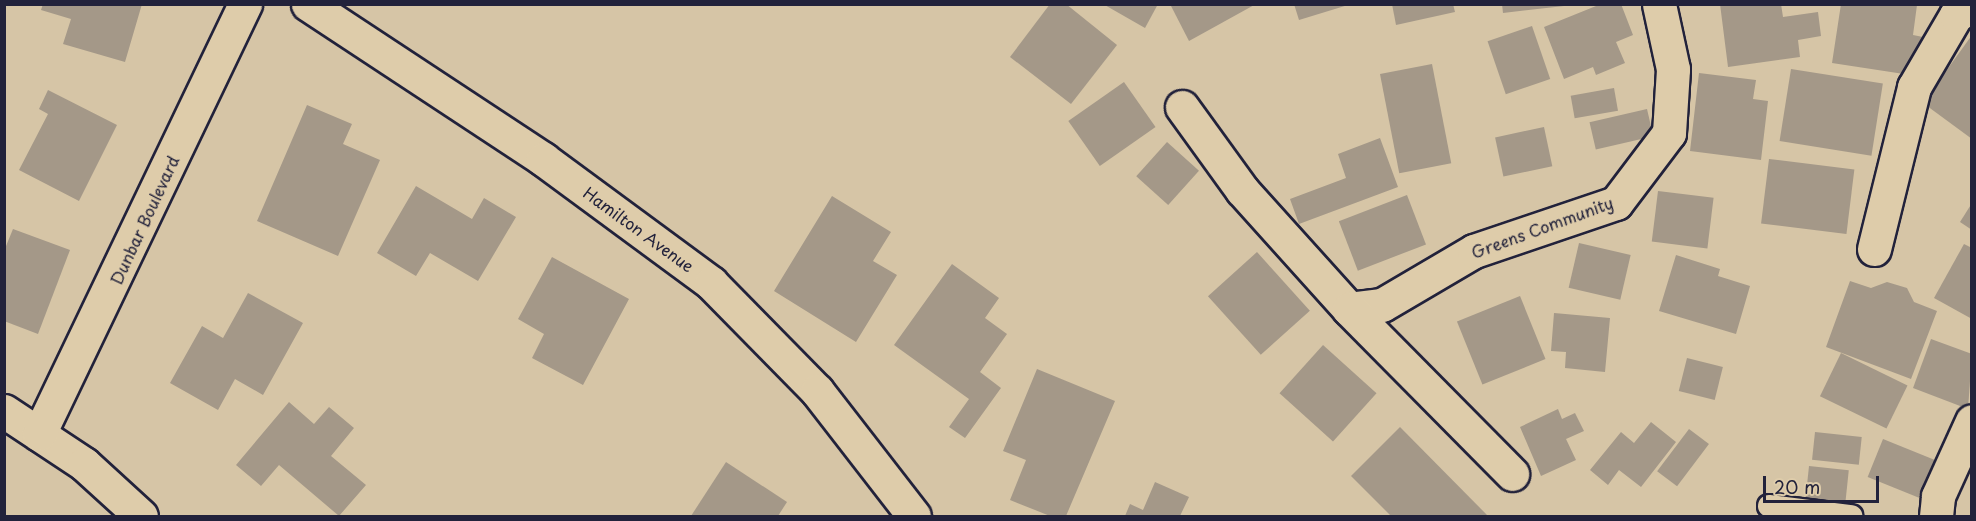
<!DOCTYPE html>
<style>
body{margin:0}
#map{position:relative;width:1976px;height:521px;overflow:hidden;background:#d6c5a6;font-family:"Playpen Sans",sans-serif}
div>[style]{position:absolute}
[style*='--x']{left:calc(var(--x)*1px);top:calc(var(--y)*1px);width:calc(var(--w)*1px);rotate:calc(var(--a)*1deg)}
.building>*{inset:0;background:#a49888;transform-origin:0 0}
.roads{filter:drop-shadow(2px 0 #22223b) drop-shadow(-2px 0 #22223b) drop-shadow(0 2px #22223b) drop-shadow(0 -2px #22223b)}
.service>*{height:22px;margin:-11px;padding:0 11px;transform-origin:11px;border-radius:11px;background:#deccaa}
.minor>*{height:33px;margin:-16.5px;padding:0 16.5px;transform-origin:16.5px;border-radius:16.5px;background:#deccaa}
span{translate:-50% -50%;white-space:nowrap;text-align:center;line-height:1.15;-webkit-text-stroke:4.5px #deccaa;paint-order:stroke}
.street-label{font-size:16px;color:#22223b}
.frame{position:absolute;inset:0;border:6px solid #22223b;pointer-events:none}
.scale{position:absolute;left:1763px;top:476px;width:116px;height:27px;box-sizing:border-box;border:3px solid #22223b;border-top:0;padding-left:8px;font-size:18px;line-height:21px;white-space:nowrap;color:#22223b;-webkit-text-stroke:4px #deccaa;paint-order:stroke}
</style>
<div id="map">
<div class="building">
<div style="clip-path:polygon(43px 4px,142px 4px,125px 62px,63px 44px,71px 19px,41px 10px)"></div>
<div style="clip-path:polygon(1050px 4px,1066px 4px,1117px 45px,1071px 104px,1010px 57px)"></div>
<div style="clip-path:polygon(1103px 4px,1158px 4px,1145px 28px)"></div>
<div style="clip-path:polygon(1170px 4px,1256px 4px,1189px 41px)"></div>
<div style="clip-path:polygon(1294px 4px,1348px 4px,1348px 5px,1299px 20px)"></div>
<div style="clip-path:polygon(1392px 4px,1453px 4px,1455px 12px,1396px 25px)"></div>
<div style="clip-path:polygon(1502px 4px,1564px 4px,1564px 6px,1503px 13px)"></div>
<div style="clip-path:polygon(1601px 4px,1621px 4px,1633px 35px,1616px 42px,1625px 63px,1596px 75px,1593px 67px,1564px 79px,1544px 27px)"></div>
<div style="clip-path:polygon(1720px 4px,1781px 4px,1783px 17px,1818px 12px,1821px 36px,1798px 40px,1800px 57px,1728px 67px)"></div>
<div style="clip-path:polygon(1841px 4px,1917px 5px,1913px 35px,1923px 37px,1917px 76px,1832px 63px)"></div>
<div style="left:1532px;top:26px;width:56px;height:47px;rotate:71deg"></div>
<div style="clip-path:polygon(1972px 35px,1972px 139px,1923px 103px)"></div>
<div style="left:1432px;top:64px;width:101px;height:53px;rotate:79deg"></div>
<div style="left:1791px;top:69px;width:93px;height:73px;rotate:9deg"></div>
<div style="clip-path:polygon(1699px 73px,1756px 80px,1753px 99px,1768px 101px,1761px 160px,1690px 151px)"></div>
<div style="left:1124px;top:82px;width:55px;height:68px;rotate:55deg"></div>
<div style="left:1614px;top:88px;width:23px;height:44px;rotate:80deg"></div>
<div style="clip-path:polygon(48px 90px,117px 125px,79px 201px,19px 170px,48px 114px,39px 109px)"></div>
<div style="clip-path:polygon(307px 105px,352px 124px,343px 144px,380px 160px,338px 256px,257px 221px)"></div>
<div style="left:1647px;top:109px;width:28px;height:59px;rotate:77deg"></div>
<div style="left:1544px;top:127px;width:40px;height:50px;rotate:78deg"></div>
<div style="clip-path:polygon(1380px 138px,1398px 187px,1299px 224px,1290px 199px,1346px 178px,1338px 154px)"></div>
<div style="left:1167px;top:142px;width:43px;height:46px;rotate:42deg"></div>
<div style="left:1769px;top:159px;width:86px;height:65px;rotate:7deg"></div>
<div style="clip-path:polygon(416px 186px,472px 219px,484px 198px,516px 217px,478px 281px,430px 253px,416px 276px,377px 253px)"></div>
<div style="left:1658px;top:191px;width:56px;height:51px;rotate:7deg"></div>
<div style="left:1407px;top:195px;width:53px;height:73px;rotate:69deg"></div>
<div style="clip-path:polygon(832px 196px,891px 232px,873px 261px,897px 275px,856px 342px,774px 291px)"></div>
<div style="clip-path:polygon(1972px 203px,1972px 230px,1960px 222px)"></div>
<div style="clip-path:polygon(13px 229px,70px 250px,38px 334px,4px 321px,4px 251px)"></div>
<div style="left:1579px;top:243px;width:53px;height:46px;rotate:13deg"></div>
<div style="clip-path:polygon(1964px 244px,1972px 248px,1972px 319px,1934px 298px)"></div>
<div style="left:1257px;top:252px;width:79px;height:66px;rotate:48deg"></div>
<div style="clip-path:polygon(1676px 255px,1720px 269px,1718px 276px,1750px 286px,1736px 334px,1659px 311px)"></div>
<div style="clip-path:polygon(552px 257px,629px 299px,583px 385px,532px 358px,544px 334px,518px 319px)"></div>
<div style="clip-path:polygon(952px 264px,999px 298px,985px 318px,1007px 334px,980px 372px,1001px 388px,965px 438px,949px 427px,969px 399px,894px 345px)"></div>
<div style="clip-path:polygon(1850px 281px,1871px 288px,1887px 282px,1907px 288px,1914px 302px,1937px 311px,1911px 379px,1826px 347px)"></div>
<div style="clip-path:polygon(248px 293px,303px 323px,263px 395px,235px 379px,218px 410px,170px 383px,202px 326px,223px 338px)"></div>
<div style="left:1520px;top:296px;width:68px;height:68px;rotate:68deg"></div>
<div style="clip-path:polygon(1554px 313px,1610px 318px,1605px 372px,1565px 368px,1566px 352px,1551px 351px)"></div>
<div style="clip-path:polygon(1931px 339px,1972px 354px,1968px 409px,1913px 388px)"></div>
<div style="left:1323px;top:345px;width:72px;height:65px;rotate:42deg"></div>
<div style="left:1841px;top:353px;width:74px;height:48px;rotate:26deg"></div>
<div style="left:1687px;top:358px;width:37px;height:34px;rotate:14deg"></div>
<div style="clip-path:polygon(1037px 369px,1115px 401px,1066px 516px,1050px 516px,1010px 500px,1026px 460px,1003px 451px)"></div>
<div style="clip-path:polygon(289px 402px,314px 424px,329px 407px,354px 428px,331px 456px,366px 485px,339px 516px,279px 465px,261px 486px,236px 465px)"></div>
<div style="clip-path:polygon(1558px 409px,1562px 419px,1575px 413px,1584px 431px,1566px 439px,1576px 460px,1541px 476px,1520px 427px)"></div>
<div style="clip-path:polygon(1651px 422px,1676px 442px,1641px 487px,1619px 470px,1608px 485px,1590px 470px,1621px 432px,1634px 443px)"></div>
<div style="clip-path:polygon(1400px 427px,1488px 516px,1391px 516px,1351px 476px)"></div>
<div style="left:1689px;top:429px;width:25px;height:53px;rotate:37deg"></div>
<div style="left:1815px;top:432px;width:47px;height:28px;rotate:6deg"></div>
<div style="left:1883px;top:439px;width:58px;height:41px;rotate:22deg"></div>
<div style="clip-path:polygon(726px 462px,787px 502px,778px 516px,691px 516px)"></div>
<div style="left:1809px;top:466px;width:40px;height:40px;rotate:6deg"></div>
<div style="clip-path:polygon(1155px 482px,1189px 497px,1180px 516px,1125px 516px,1130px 504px,1143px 510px)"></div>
</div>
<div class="roads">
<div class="service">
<div style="--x:1769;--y:506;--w:83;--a:7"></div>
</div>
<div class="minor">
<div style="--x:308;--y:4;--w:282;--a:33.4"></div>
<div style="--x:543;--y:159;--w:209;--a:36.4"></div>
<div style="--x:711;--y:283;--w:151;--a:45.5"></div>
<div style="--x:817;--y:391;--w:158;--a:52.2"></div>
<div style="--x:1182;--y:107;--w:102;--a:54.1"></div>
<div style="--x:1242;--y:190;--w:160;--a:48"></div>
<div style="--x:1349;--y:309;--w:33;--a:-7"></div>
<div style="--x:1382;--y:305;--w:107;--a:-30.4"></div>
<div style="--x:1474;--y:251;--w:150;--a:-18.7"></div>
<div style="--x:1616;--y:203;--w:88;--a:-52.9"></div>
<div style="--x:1669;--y:133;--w:64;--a:-86.4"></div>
<div style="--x:1673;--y:69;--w:66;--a:-102.2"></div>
<div style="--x:1874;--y:249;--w:167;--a:-76.1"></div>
<div style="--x:1914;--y:87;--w:83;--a:-59.7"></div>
<div style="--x:1956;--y:15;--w:18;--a:-29"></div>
<div style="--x:1349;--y:309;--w:232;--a:45.3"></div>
<div style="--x:4;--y:411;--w:96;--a:33.5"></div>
<div style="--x:84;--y:464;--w:77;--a:42.4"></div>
<div style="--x:39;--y:434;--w:477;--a:-64.4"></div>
<div style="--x:1936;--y:516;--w:20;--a:-84"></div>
<div style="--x:1938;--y:496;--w:82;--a:-65.6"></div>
</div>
</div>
<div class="street-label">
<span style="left:144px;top:220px;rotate:-65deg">Dunbar Boulevard</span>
<span style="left:1542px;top:227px;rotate:-20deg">Greens Community</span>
<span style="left:639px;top:229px;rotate:36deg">Hamilton Avenue</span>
</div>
<div class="frame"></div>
<div class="scale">20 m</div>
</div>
